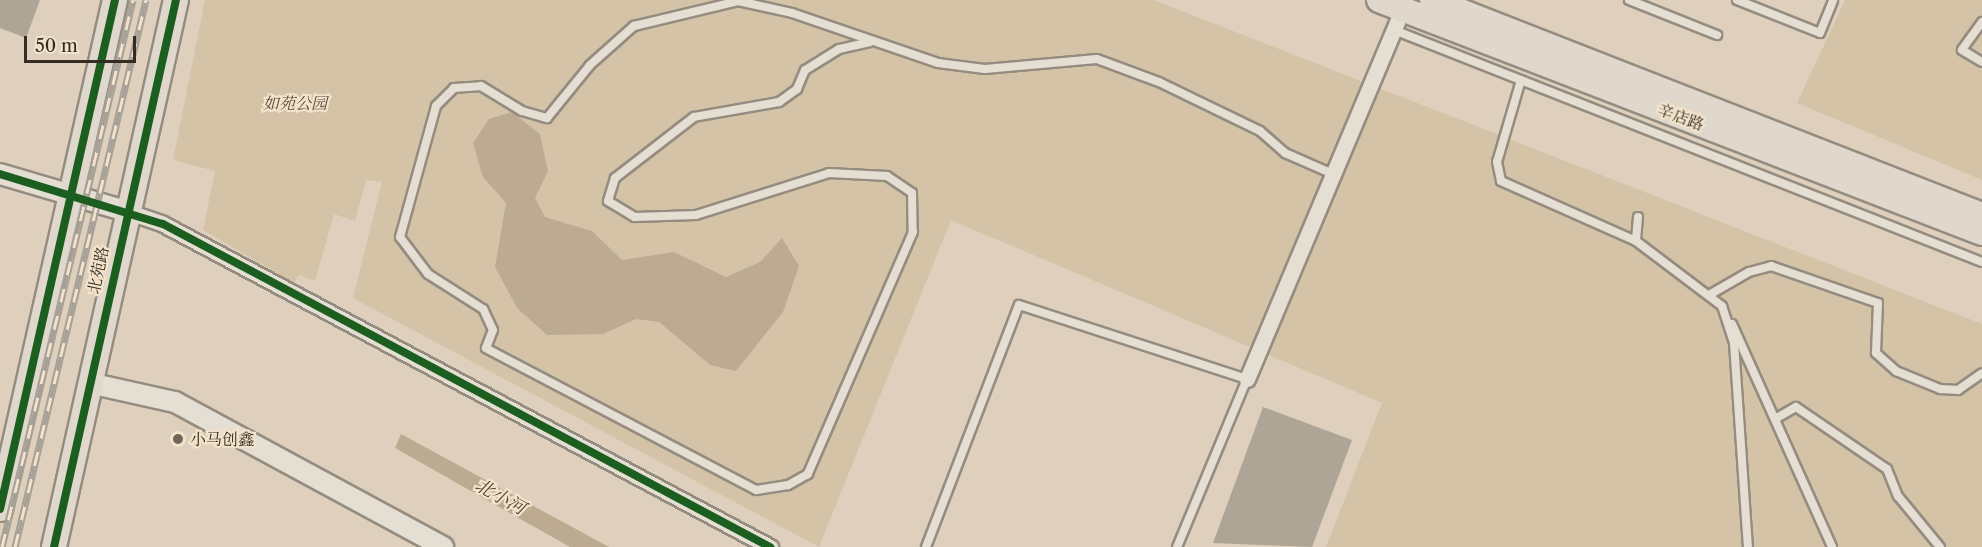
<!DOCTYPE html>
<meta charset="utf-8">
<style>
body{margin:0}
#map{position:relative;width:1982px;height:547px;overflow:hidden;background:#ded0bc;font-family:"Libre Caslon Text","Noto Serif SC",serif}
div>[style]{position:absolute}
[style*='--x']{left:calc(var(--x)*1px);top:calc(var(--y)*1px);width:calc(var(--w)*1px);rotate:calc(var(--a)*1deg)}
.green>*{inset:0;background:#d5c3a7}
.water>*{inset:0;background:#bcab91}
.building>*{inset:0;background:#aea597}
.roads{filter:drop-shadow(2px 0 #958c80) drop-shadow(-2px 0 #958c80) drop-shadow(0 2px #958c80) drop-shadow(0 -2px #958c80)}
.service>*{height:8px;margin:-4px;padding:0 4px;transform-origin:4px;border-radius:4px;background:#e5ded3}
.minor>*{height:15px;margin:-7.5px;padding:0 7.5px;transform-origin:7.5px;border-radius:7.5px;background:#e5ded3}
.tertiary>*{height:20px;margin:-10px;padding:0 10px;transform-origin:10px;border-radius:10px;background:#e5ded3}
.primary>*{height:24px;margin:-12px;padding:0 12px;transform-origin:12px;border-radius:12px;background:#e0d8cc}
.rail>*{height:7px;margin-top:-3.5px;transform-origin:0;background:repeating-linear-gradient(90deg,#f3e3ca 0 14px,#a7a097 0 28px);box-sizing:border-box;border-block:2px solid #a7a097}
.cycleway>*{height:8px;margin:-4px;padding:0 4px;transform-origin:4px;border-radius:4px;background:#1b5e20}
.dots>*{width:16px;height:16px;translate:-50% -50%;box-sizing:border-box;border:3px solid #f3e3ca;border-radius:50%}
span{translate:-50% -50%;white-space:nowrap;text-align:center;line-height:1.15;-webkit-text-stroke:4.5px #f3e3ca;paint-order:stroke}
.park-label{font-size:16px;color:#54493a;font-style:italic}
.street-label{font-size:16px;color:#352d23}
.poi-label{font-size:16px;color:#352d23}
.left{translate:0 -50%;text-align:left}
.water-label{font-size:18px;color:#53483a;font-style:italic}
.scale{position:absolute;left:24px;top:36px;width:112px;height:27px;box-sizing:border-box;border:3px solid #352d23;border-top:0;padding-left:8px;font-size:18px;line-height:21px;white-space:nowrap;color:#352d23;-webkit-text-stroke:4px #f3e3ca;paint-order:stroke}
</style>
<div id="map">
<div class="green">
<div style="clip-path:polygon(205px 0,1154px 0,1982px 324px,1982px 547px,1326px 547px,1382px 403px,951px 220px,819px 547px,353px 298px,382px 182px,366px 180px,355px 221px,334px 214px,315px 281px,299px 275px,294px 283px,203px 230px,215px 171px,173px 160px)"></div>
<div style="clip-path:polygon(1845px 0,1982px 0,1982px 180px,1797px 103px)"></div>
</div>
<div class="water">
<div style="clip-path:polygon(512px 112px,540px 134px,548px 171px,535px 198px,545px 217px,592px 231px,622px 260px,674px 252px,726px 277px,760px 262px,782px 238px,799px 266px,783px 312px,736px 371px,710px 365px,659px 322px,636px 319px,603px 334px,547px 335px,517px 308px,495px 267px,506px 203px,483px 177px,473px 143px,489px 119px)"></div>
<div style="clip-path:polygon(401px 434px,609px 547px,570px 547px,395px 448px)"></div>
</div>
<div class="building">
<div style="clip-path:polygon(0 0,40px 0,26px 38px,0 28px)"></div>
<div style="clip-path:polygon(1263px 407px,1352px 440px,1312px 547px,1213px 543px)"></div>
</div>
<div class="roads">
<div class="service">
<div style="--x:1629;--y:0;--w:95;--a:21.7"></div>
<div style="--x:1737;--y:0;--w:89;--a:21.7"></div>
<div style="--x:1820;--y:33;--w:35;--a:-68"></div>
<div style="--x:1982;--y:22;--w:34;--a:126"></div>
<div style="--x:1962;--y:50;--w:23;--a:31"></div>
<div style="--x:1394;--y:30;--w:632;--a:21.53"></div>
<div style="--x:870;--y:42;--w:32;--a:167"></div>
<div style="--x:839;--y:49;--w:40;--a:148"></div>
<div style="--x:805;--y:70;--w:21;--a:113"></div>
<div style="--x:797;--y:89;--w:22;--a:144"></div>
<div style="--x:779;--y:102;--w:86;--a:170"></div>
<div style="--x:694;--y:117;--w:100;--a:142.3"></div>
<div style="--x:615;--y:178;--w:24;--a:107"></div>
<div style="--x:608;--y:201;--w:31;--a:31"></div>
<div style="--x:635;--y:217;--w:61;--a:-1.9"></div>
<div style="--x:696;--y:215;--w:139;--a:-17.5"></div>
<div style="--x:829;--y:173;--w:58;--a:3"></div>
<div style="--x:887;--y:176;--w:30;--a:34"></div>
<div style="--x:912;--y:193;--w:39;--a:89"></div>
<div style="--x:913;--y:232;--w:264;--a:113.5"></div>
<div style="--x:808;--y:474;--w:23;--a:151"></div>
<div style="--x:788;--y:485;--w:32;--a:171"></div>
<div style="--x:756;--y:490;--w:305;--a:-152.3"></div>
<div style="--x:486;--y:348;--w:19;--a:-69"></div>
<div style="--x:493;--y:330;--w:23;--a:-115"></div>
<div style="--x:483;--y:309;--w:65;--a:-147.5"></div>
<div style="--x:428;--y:274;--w:46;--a:-127.1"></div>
<div style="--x:400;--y:237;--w:136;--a:-74.6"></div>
<div style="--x:436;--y:106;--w:25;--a:-45"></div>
<div style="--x:454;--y:88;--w:27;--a:-4"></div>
<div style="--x:481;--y:86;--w:48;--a:31.4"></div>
<div style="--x:522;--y:111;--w:26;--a:16"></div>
<div style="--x:547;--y:118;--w:68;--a:-50.9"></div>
<div style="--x:590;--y:65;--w:59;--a:-41.6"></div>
<div style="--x:634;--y:26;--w:107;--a:-13.5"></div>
<div style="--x:738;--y:1;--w:55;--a:12.5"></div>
<div style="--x:792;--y:13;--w:154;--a:18.9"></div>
<div style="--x:938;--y:63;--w:47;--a:7.3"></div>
<div style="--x:985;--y:69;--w:112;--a:-5.1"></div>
<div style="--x:1097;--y:59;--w:66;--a:20.4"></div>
<div style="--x:1159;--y:82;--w:112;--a:25.9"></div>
<div style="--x:1260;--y:131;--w:33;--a:41"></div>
<div style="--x:1285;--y:153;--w:52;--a:23.6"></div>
<div style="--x:1521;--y:80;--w:85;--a:106.3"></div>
<div style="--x:1497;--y:162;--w:19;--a:78"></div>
<div style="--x:1501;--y:181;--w:148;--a:24"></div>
<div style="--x:1638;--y:217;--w:24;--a:95"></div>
<div style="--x:1636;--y:241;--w:108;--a:37.1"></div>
<div style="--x:1722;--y:306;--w:39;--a:72"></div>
<div style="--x:1734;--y:343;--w:204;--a:86.1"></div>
<div style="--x:1709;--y:295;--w:46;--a:-29.9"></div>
<div style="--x:1749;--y:272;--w:23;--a:-15"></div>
<div style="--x:1771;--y:266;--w:113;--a:19.1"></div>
<div style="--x:1878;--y:303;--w:50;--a:92.3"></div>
<div style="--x:1876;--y:353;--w:27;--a:42"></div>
<div style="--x:1896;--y:371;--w:48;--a:22.2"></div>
<div style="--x:1940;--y:389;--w:18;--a:3"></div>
<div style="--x:1958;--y:390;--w:29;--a:-35"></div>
<div style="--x:1732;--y:324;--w:244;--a:65.8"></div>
<div style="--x:1775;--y:419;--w:24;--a:-30"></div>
<div style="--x:1796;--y:407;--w:110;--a:34.3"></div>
<div style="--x:1887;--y:469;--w:29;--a:68"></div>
<div style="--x:1898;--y:496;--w:66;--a:50.5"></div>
<div style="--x:926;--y:547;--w:259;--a:-69"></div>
<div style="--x:1019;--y:305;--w:240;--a:18"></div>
<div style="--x:1247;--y:379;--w:182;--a:112.6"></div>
</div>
<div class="minor">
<div style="--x:126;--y:211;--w:39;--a:19"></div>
<div style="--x:163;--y:224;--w:688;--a:28.02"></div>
<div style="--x:1247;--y:379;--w:408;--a:-67.2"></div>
</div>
<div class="tertiary">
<div style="--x:0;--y:174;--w:131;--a:16.4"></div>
<div style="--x:89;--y:383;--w:88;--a:12.5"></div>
<div style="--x:175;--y:402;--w:305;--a:28.4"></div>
</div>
<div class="primary">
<div style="--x:1379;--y:0;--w:646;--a:21.13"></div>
<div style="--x:1432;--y:0;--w:591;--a:21.35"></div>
<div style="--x:0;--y:509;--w:522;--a:-77.27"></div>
<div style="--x:54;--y:547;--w:560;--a:-77.43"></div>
</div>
</div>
<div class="rail">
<div style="--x:2;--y:547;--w:562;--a:-76.53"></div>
<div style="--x:15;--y:547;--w:562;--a:-76.53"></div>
</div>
<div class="cycleway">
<div style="--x:0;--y:174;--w:170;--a:17.1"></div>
<div style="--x:163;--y:224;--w:688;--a:28.02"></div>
<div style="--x:0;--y:509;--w:522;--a:-77.27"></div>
<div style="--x:54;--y:547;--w:560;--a:-77.43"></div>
</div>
<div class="dots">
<div style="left:178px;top:439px;background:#706659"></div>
</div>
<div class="park-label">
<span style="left:295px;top:103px">如苑公园</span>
</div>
<div class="street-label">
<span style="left:1681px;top:117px;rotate:21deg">辛店路</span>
<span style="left:98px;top:270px;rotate:-78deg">北苑路</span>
</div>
<div class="poi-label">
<span class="left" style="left:190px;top:439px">小马创鑫</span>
</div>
<div class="water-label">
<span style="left:500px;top:497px;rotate:29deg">北小河</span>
</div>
<div class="scale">50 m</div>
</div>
